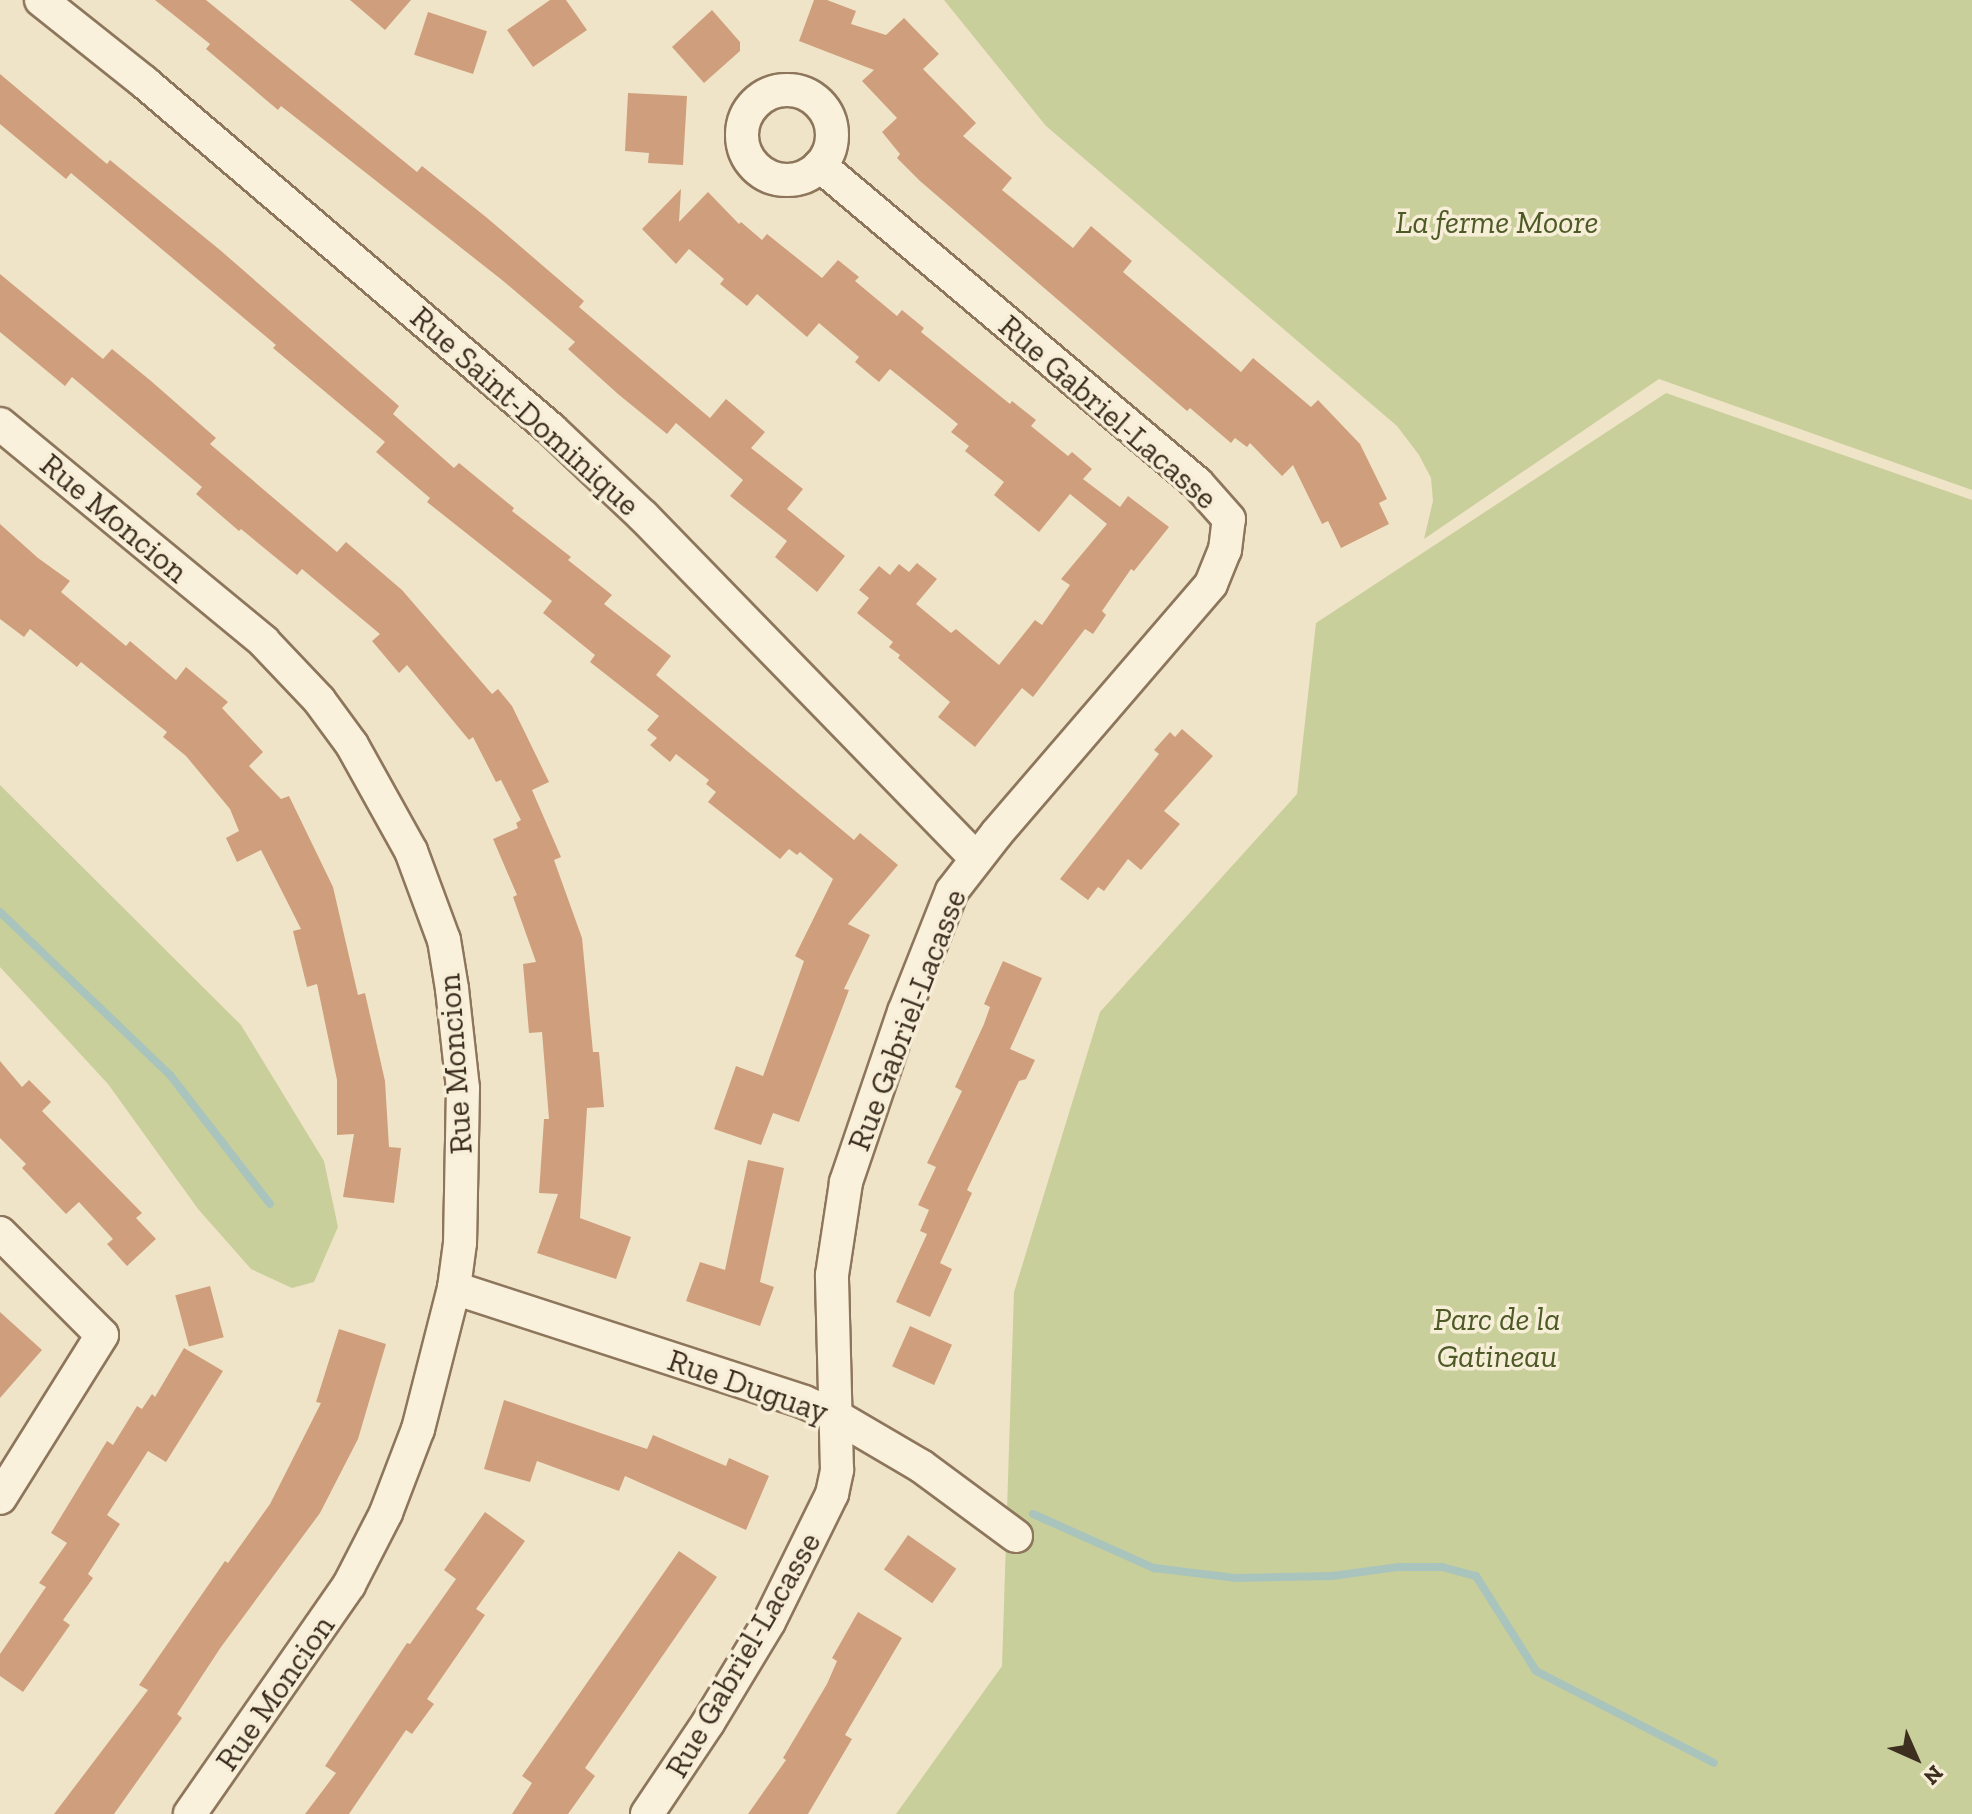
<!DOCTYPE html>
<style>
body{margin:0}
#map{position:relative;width:1972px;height:1814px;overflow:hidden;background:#f0e4c8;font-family:"Zilla Slab",serif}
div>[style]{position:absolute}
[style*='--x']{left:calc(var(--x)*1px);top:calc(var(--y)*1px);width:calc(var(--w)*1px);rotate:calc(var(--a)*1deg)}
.green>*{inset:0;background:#c9cf9b}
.stream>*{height:8px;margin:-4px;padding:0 4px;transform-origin:4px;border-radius:4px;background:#a9c4bc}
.building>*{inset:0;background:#cf9f7d;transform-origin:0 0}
.roads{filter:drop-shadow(2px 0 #8d765c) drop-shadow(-2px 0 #8d765c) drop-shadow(0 2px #8d765c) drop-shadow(0 -2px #8d765c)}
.minor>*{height:32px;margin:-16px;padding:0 16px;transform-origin:16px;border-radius:16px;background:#faf1dc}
.minor>.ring{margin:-16px;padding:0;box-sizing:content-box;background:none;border:32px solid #faf1dc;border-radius:50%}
span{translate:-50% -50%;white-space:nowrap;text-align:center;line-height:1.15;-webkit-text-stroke:7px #f7eed8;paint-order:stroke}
.park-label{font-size:32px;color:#4d5a26;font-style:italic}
.street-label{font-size:32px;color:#3d2e20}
.north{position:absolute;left:1876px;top:1718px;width:80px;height:80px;-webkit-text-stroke:6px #f7eed8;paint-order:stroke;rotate:135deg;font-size:22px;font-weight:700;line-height:32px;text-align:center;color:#3d2e20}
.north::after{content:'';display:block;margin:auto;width:28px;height:36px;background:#3d2e20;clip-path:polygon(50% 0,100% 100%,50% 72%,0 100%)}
</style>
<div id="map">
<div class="green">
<div style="clip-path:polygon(944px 0,1972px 0,1972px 490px,1659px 379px,1424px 539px,1433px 501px,1431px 478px,1419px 455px,1397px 426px,1046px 126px)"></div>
<div style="clip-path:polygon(1666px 393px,1972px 500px,1972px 1814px,896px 1814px,1002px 1666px,1014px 1292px,1100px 1012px,1297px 794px,1316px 623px)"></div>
<div style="clip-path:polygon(0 785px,241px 1025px,324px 1161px,338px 1227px,314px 1282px,292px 1288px,251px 1269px,198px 1209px,108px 1084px,0 967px)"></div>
</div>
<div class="stream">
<div style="--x:0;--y:912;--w:236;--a:43.8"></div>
<div style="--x:170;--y:1075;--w:163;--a:52.2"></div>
<div style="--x:1033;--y:1514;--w:133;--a:24.1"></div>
<div style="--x:1154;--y:1568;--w:83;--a:7"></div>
<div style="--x:1236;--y:1578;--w:96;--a:-1.2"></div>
<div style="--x:1332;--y:1576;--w:68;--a:-7.7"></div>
<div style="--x:1399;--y:1567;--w:43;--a:0"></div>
<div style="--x:1442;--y:1567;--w:35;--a:15"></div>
<div style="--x:1476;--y:1576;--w:112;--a:57.7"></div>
<div style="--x:1536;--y:1671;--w:200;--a:27.3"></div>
</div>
<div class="building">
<div style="clip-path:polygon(155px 0,206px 0,417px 172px,422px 166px,486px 217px,584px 301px,579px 307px,710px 418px,726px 399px,765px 432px,751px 448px,803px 489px,787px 509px,845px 556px,817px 592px,775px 557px,787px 541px,730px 496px,743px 480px,676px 423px,667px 434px,618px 394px,568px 349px,575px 342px,502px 280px,281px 106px,278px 110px,206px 49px,210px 44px)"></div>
<div style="clip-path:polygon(350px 0,411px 0,385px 30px)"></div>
<div style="clip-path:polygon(550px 0,566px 0,587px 30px,533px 67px,507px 30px)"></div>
<div style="clip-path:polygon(814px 0,827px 0,856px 11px,851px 24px,886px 35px,904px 18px,939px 54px,923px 69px,976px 123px,963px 136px,1012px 178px,1002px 190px,1073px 248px,1091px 226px,1132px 261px,1123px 272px,1241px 372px,1253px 358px,1311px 407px,1318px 400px,1360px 444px,1387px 499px,1379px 503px,1389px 524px,1341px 548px,1328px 521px,1322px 524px,1293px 465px,1282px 476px,1250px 443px,1247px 447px,1235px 438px,1231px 443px,1190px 408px,1187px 411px,920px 181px,897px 158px,900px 154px,882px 132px,897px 118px,862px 81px,874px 70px,799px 41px)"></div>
<div style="clip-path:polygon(712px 10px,740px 42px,740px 51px,704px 83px,672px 47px)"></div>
<div style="left:428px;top:12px;width:62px;height:45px;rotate:18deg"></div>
<div style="clip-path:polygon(0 74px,107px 164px,110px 160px,220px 250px,399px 406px,393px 414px,454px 468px,459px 463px,514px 508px,512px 511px,571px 557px,568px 560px,612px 595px,604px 604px,671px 656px,656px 675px,854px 840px,860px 833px,898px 865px,848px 924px,870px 935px,844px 989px,849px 990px,799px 1122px,773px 1113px,761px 1145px,714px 1129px,736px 1066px,763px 1076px,804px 961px,795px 956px,833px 879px,800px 852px,797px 855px,789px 849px,780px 859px,708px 802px,716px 792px,706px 784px,709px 780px,676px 754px,670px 762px,650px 745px,657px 738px,647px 730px,659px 716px,590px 662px,595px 655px,543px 613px,552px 601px,427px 502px,430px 498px,376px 452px,385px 442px,273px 348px,276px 345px,71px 173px,66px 179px,0 124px)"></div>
<div style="clip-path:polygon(628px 93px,687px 96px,683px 165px,648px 163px,649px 153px,625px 151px)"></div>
<div style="clip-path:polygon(681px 189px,679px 222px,708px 192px,739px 224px,741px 222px,762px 240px,767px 234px,822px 278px,838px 260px,859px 277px,855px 281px,897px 316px,902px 310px,924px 328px,921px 332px,1010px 404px,1012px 401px,1036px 420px,1031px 426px,1068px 456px,1072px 452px,1092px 469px,1083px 479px,1120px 507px,1128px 496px,1169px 527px,1134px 571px,1131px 569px,1102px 611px,1106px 615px,1093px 634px,1085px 629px,1033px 697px,1022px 688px,975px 747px,938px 717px,950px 702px,898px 658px,900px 655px,889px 647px,893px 642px,857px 613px,869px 598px,859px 590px,879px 566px,890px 575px,899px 564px,909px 572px,917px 563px,937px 579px,916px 604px,951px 633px,956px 629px,999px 665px,1035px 620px,1042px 625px,1070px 585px,1061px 579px,1107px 524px,1070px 494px,1039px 532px,994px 495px,1004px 482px,965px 451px,969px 446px,951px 432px,958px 424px,890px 369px,879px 382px,855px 362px,859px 357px,819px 323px,807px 337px,757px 294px,747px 306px,720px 284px,724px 279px,689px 249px,676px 264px,642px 229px)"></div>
<div style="clip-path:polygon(0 274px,103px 359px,112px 349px,151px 381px,216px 438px,210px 444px,337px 552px,346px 542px,402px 590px,492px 694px,498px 689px,512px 706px,549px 782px,532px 790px,561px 857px,554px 860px,582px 938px,593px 1052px,599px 1052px,604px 1107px,587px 1108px,580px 1218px,631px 1237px,616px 1279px,537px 1253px,558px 1194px,539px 1193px,544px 1119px,549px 1119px,542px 1032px,529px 1033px,523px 964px,536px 962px,513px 897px,517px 895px,493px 839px,518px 828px,516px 823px,521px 820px,501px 780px,496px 782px,473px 737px,469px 740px,407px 665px,399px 673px,372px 641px,380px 634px,302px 569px,297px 575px,241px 529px,239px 531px,196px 494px,202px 487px,72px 377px,65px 386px,0 332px)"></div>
<div style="clip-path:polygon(0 524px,38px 558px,70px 581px,61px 592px,126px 646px,130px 641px,176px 680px,186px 667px,228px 702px,222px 708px,263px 752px,249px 766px,281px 799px,289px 796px,333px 887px,358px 995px,365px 993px,385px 1081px,389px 1147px,401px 1148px,394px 1203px,343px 1197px,354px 1134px,337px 1135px,337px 1080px,317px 984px,307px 987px,293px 931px,301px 929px,261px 850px,237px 862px,226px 838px,239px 831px,230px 809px,186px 756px,163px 737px,167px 732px,81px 662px,77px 667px,30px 629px,24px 637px,0 619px)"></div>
<div style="clip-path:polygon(1182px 729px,1213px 756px,1164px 811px,1180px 824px,1141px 870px,1128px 859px,1104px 891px,1098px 887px,1088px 900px,1060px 879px,1159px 754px,1154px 750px,1170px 732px,1175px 737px)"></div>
<div style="clip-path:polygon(1003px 961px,1042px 978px,1010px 1049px,1035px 1060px,1026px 1079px,1019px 1081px,967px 1190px,972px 1193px,940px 1263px,952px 1269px,930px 1317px,896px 1302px,927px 1234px,920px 1231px,929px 1210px,918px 1205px,936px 1167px,927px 1163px,962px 1091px,955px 1087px,984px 1024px,990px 1007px,984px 1004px)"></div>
<div style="clip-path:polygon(0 1061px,22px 1087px,29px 1080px,51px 1102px,42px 1111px,142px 1213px,136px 1218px,156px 1239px,127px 1266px,107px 1244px,113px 1239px,79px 1202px,66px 1214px,22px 1168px,26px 1164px,0 1138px)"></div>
<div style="clip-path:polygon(748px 1160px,784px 1168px,760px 1282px,774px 1287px,760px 1326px,686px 1301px,700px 1262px,725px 1270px)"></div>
<div style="left:210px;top:1286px;width:53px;height:36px;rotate:75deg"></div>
<div style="clip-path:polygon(0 1312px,42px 1350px,0 1398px)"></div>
<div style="left:910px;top:1326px;width:46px;height:44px;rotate:24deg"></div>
<div style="clip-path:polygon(339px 1329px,386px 1344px,358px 1439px,320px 1513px,221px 1647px,177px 1714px,182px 1718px,114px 1814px,54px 1814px,148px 1690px,139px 1685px,225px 1561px,228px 1563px,270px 1504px,321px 1403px,316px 1402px)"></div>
<div style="clip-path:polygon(184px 1348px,223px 1371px,166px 1462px,148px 1451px,107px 1515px,120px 1524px,88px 1574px,93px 1578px,63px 1620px,70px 1625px,23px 1692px,0 1676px,0 1654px,46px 1587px,39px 1583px,67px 1543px,51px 1533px,107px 1441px,113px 1445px,137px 1406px,142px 1409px,152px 1394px,155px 1397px)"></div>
<div style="clip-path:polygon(504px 1400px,647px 1449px,653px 1435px,726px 1466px,729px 1458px,769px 1476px,746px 1530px,625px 1476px,619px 1491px,537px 1461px,530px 1482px,484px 1469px)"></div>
<div style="clip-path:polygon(485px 1512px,525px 1541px,476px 1609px,485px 1615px,427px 1699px,434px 1704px,412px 1734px,406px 1730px,349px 1814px,305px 1814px,336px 1773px,325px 1766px,407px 1643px,410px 1644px,456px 1579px,444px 1570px)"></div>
<div style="left:908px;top:1535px;width:59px;height:42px;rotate:35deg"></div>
<div style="clip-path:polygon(679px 1551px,717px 1577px,585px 1768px,595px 1776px,568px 1814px,512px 1814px,532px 1783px,522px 1776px)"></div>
<div style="clip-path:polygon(858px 1612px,902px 1638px,845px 1735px,852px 1739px,808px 1814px,748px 1814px,786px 1760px,783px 1758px,827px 1684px,837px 1661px,832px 1658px)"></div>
</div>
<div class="roads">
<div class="minor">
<div style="--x:41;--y:0;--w:132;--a:38.5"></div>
<div style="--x:144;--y:82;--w:535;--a:40.45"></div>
<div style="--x:551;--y:429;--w:127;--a:43.4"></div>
<div style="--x:643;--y:516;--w:477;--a:45.8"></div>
<div class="ring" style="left:742px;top:90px;width:58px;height:58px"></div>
<div style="--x:0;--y:424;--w:342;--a:39.5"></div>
<div style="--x:264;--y:642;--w:80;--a:46.5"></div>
<div style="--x:319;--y:700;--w:56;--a:53.7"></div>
<div style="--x:352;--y:745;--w:121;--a:60.9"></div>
<div style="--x:411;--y:851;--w:95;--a:69.7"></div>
<div style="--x:444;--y:940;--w:50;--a:80.7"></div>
<div style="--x:452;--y:989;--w:100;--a:83.7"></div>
<div style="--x:463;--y:1088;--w:155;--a:91.1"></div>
<div style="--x:460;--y:1243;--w:45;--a:97.6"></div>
<div style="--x:454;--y:1288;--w:146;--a:104.3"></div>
<div style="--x:418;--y:1429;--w:90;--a:110.9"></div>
<div style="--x:386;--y:1513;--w:81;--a:117.2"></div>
<div style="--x:349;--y:1585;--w:279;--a:124.8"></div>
<div style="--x:0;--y:1233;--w:144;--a:45"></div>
<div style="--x:102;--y:1335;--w:192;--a:122"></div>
<div style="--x:454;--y:1288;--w:368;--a:18"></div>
<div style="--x:804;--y:1402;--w:33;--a:23"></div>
<div style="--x:834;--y:1415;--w:101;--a:30.4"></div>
<div style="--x:921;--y:1466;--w:118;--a:36.4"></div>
<div style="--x:647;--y:1814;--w:110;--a:-56.2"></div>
<div style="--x:708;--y:1723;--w:118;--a:-58.9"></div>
<div style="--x:769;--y:1622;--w:143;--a:-63.8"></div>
<div style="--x:832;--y:1494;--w:25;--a:-78"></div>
<div style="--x:837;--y:1470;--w:195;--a:-91.5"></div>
<div style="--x:832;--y:1275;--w:94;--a:-81.4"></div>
<div style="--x:846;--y:1182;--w:180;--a:-71.2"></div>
<div style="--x:904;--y:1012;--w:130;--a:-68.4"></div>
<div style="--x:952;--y:891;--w:73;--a:-52.2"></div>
<div style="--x:997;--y:833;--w:328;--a:-49.3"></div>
<div style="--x:1211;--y:584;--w:37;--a:-68"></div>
<div style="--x:1225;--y:550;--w:31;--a:-83"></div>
<div style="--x:1229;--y:519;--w:48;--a:-131.6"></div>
<div style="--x:1197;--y:483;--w:493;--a:-139.9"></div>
</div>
</div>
<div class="park-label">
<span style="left:1497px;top:222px">La ferme Moore</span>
<span style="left:1497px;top:1338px">Parc de la<br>Gatineau</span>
</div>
<div class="street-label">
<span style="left:525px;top:411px;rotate:42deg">Rue Saint-Dominique</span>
<span style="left:1108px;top:412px;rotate:41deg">Rue Gabriel-Lacasse</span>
<span style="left:114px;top:518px;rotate:40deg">Rue Moncion</span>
<span style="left:907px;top:1020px;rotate:-69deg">Rue Gabriel-Lacasse</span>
<span style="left:455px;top:1064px;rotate:-94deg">Rue Moncion</span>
<span style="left:748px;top:1386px;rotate:19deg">Rue Duguay</span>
<span style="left:743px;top:1655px;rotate:-60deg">Rue Gabriel-Lacasse</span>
<span style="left:275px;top:1693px;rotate:-55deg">Rue Moncion</span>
</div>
<div class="north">N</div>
</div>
